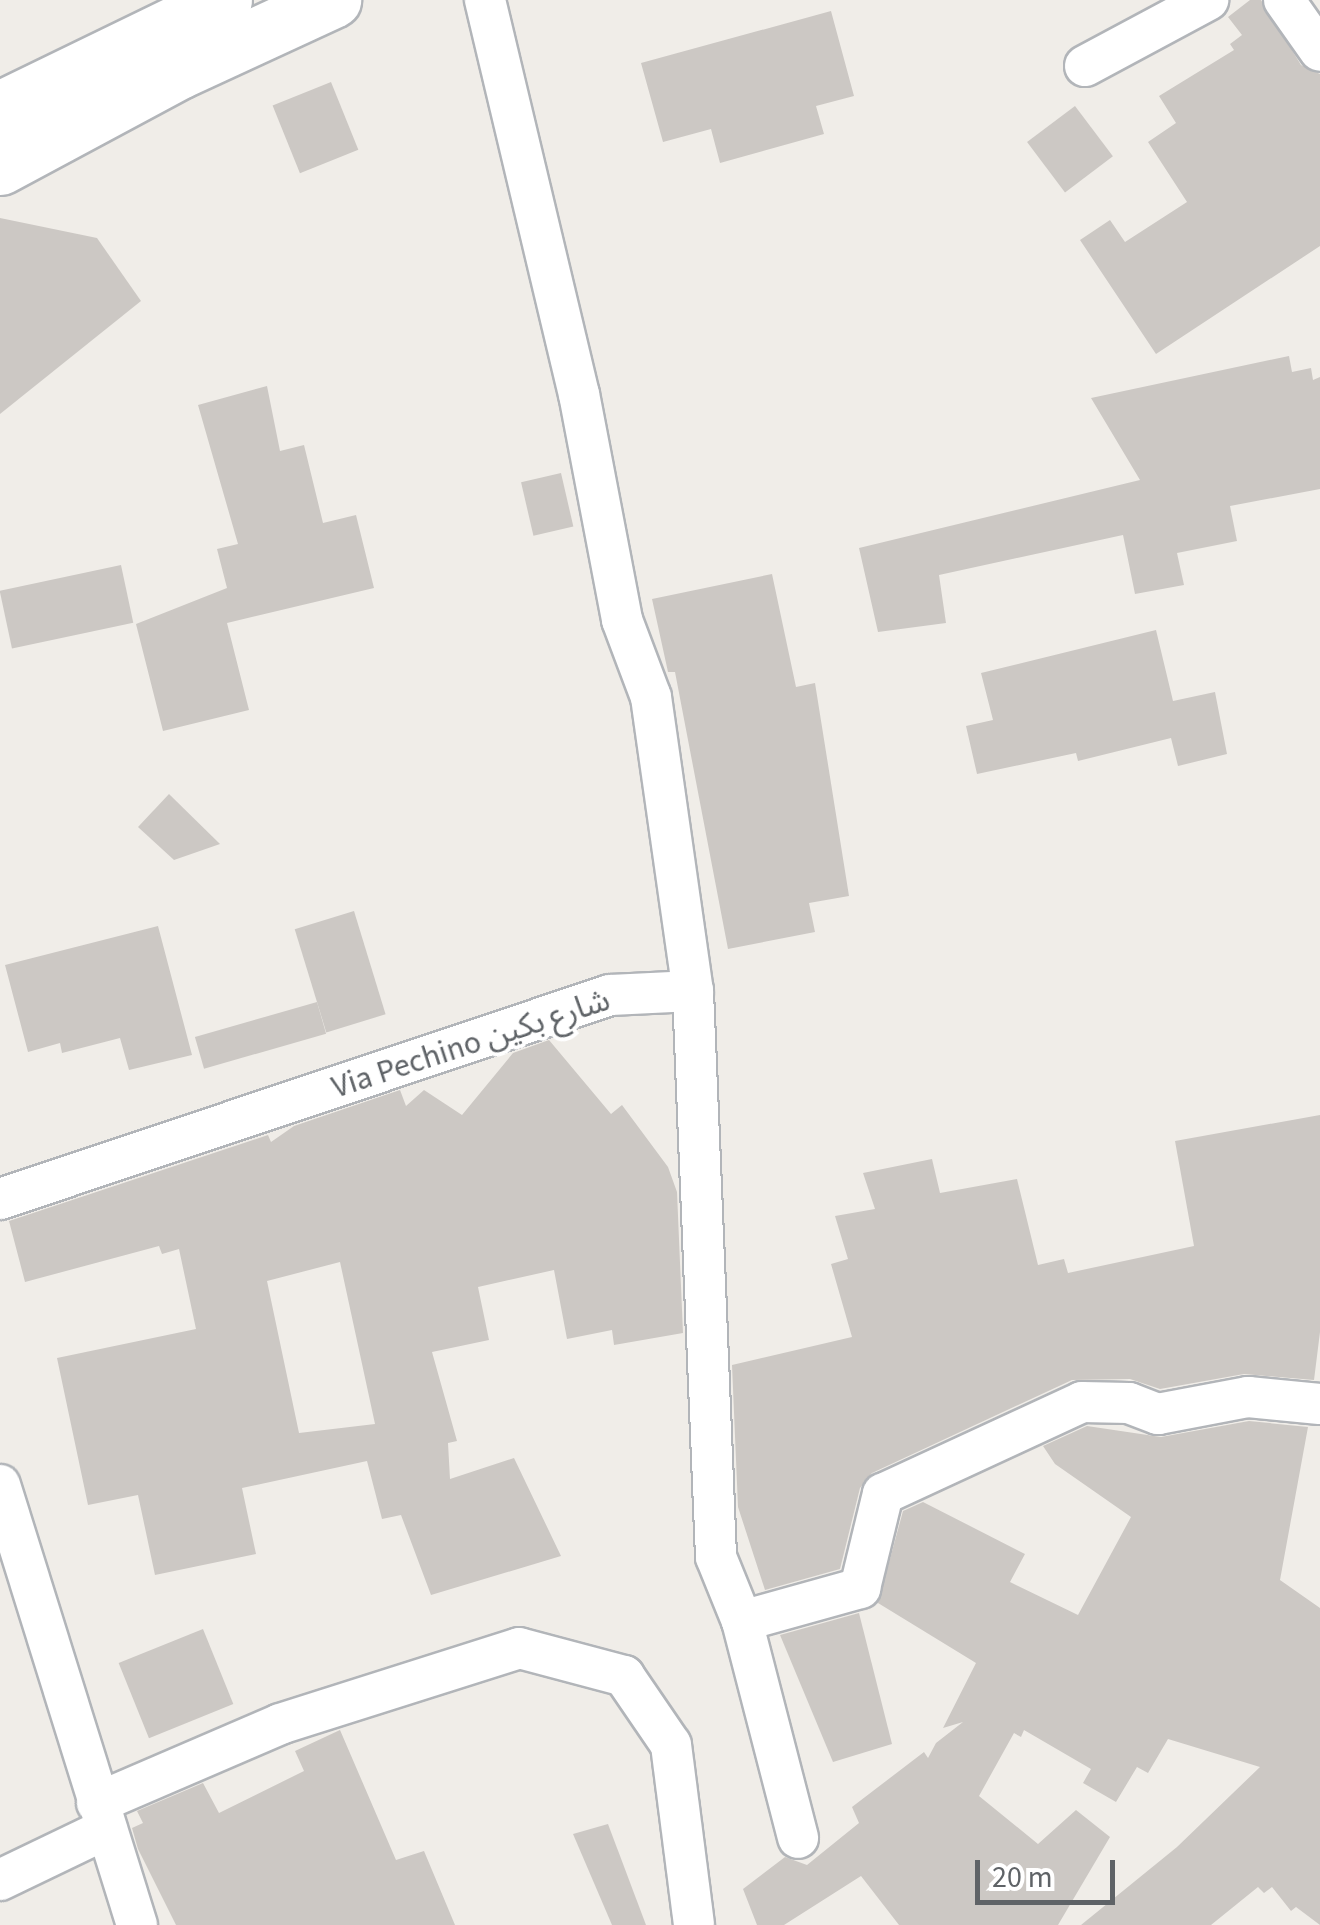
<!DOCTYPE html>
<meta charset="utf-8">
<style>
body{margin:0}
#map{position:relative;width:1320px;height:1925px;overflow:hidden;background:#f0ede8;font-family:"Source Sans 3","Noto Sans Arabic",sans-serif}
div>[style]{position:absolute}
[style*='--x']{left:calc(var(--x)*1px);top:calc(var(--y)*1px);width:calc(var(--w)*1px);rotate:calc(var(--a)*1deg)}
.building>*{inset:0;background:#ccc8c4;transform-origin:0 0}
.roads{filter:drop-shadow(2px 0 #b2b5b9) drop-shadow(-2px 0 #b2b5b9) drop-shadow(0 2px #b2b5b9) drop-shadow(0 -2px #b2b5b9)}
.street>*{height:40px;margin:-20px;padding:0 20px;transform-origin:20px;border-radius:20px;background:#fff}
.secondary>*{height:55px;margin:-27.5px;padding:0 27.5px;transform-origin:27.5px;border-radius:27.5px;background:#fff}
span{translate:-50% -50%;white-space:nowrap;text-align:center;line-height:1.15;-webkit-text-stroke:8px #fff;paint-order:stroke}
.street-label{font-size:32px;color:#5f6367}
.scale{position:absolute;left:975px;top:1860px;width:140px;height:45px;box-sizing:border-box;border:5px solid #5f6367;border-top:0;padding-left:12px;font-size:30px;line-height:35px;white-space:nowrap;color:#5f6367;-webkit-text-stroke:8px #fff;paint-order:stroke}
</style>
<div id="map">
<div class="building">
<div style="clip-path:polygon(1250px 0,1261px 0,1301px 65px,1320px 74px,1320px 246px,1156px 354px,1080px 240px,1110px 220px,1125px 242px,1187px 202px,1148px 142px,1176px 123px,1159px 96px,1234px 50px,1230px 44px,1242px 35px,1228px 17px)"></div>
<div style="clip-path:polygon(831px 11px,854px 96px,816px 106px,824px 134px,720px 163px,711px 129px,663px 142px,641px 63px)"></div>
<div style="left:331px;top:82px;width:73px;height:63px;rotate:68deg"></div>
<div style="left:1075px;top:106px;width:63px;height:60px;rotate:53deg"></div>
<div style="clip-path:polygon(0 218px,97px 238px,141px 301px,0 414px)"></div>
<div style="clip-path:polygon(1289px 356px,1292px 372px,1311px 368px,1313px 380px,1320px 377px,1320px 489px,1230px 506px,1237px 541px,1177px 553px,1184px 585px,1135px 594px,1123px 535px,939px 575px,946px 623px,878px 632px,859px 548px,1140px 480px,1091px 398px)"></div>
<div style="clip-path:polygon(267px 386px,280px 451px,304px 445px,323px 523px,356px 515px,374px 588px,227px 623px,249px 710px,163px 731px,136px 624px,227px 588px,217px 549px,238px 544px,198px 405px)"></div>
<div style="left:561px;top:473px;width:55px;height:41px;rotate:77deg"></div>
<div style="left:121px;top:565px;width:59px;height:124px;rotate:78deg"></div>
<div style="clip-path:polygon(772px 574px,796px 687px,815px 683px,849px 896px,809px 903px,815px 932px,728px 949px,675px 672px,668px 672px,652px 599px)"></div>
<div style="clip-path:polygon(1156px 630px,1173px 701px,1215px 692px,1227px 754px,1178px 766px,1171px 738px,1078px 761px,1076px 753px,977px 774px,966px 726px,993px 720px,981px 673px)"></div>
<div style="clip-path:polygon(169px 794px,220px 844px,174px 860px,138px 827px)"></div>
<div style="left:354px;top:911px;width:108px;height:62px;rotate:73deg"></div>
<div style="clip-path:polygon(158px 926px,192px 1055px,129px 1070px,120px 1038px,62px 1053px,60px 1043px,28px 1052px,5px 965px)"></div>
<div style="left:317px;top:1002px;width:33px;height:127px;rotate:74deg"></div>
<div style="clip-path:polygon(evenodd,549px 1040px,611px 1114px,622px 1105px,668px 1167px,677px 1192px,683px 1333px,614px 1345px,612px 1330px,567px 1339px,554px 1270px,478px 1287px,489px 1340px,432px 1352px,457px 1441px,448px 1443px,450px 1479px,514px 1458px,561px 1556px,431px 1595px,401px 1515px,382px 1519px,367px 1461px,242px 1488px,256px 1554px,155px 1575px,138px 1495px,88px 1505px,57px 1358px,196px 1329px,179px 1249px,162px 1254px,159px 1246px,25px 1282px,9px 1221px,268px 1135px,271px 1142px,294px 1126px,400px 1090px,406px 1106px,424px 1090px,462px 1115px,513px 1053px,549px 1040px,340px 1262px,375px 1424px,299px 1433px,267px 1281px,340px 1262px)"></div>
<div style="clip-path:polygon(1320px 1115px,1320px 1332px,1314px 1380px,1244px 1374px,1160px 1389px,1130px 1379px,1072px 1380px,872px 1473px,860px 1488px,840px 1569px,765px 1590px,738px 1507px,732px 1365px,852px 1337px,831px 1264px,848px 1259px,835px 1216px,875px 1209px,863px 1173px,932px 1159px,940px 1193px,1017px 1179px,1038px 1265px,1064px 1259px,1068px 1273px,1194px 1246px,1175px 1141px)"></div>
<div style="clip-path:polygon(1249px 1421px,1308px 1427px,1280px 1580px,1320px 1608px,1320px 1925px,1296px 1907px,1291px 1911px,1272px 1887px,1264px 1893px,1258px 1887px,1211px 1925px,1081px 1925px,1177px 1847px,1260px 1767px,1168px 1739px,1148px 1773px,1137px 1767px,1116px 1802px,1083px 1783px,1091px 1769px,1024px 1730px,1021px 1737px,1014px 1733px,979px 1796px,1038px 1844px,1076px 1810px,1110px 1837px,1058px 1925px,899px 1925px,861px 1876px,784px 1925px,757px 1925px,743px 1889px,785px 1857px,807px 1865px,859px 1823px,852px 1807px,924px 1752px,928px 1758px,936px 1743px,963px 1722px,943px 1728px,976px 1663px,878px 1603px,903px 1511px,923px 1502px,1025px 1554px,1010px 1582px,1078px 1615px,1131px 1517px,1055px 1464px,1043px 1446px,1087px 1426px,1161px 1437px)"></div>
<div style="clip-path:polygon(859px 1613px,892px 1744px,833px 1762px,780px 1635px)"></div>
<div style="left:203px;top:1629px;width:81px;height:91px;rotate:68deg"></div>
<div style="clip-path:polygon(340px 1730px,396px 1860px,424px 1851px,455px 1925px,176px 1925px,138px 1849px,132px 1828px,143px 1823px,137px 1811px,203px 1783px,219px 1813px,304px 1771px,295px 1751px)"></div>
<div style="clip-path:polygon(608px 1824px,646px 1925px,612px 1925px,573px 1834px)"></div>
</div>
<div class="roads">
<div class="street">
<div style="--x:485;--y:0;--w:405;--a:76.6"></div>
<div style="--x:579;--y:394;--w:230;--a:79.2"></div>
<div style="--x:622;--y:620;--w:82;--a:69.4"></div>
<div style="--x:651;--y:697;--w:297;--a:81.9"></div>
<div style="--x:1284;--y:0;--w:62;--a:54.8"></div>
<div style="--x:1085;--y:66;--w:140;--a:-28.2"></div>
<div style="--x:0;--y:1199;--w:643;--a:-18.49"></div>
<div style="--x:610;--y:995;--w:83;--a:-2.8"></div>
<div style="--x:693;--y:991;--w:566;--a:87.67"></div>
<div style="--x:716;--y:1557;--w:69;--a:67.9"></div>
<div style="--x:742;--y:1621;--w:224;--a:75.5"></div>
<div style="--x:0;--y:1485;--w:461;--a:72.7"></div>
<div style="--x:742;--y:1621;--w:123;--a:-15.6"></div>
<div style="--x:860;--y:1588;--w:97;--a:-76.3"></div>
<div style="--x:883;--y:1494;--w:219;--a:-24.8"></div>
<div style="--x:1082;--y:1402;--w:47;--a:1.2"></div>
<div style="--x:1129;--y:1403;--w:31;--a:21"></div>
<div style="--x:1158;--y:1414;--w:92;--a:-10.7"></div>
<div style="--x:1248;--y:1397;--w:72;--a:5.6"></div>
<div style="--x:97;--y:1803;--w:199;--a:-23.3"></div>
<div style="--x:280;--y:1724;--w:251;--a:-17.6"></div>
<div style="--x:519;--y:1648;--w:109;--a:14.9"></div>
<div style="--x:624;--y:1676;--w:83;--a:55.7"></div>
<div style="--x:671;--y:1745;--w:181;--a:82.7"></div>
<div style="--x:0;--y:1880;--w:118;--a:-25.7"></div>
</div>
<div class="secondary">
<div style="--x:0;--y:109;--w:249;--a:-25.9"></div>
<div style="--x:0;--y:167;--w:203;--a:-28.2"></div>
<div style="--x:179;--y:71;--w:170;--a:-24.8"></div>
</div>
</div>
<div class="street-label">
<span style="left:471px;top:1044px;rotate:-18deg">Via Pechino شارع بكين</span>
</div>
<div class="scale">20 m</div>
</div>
